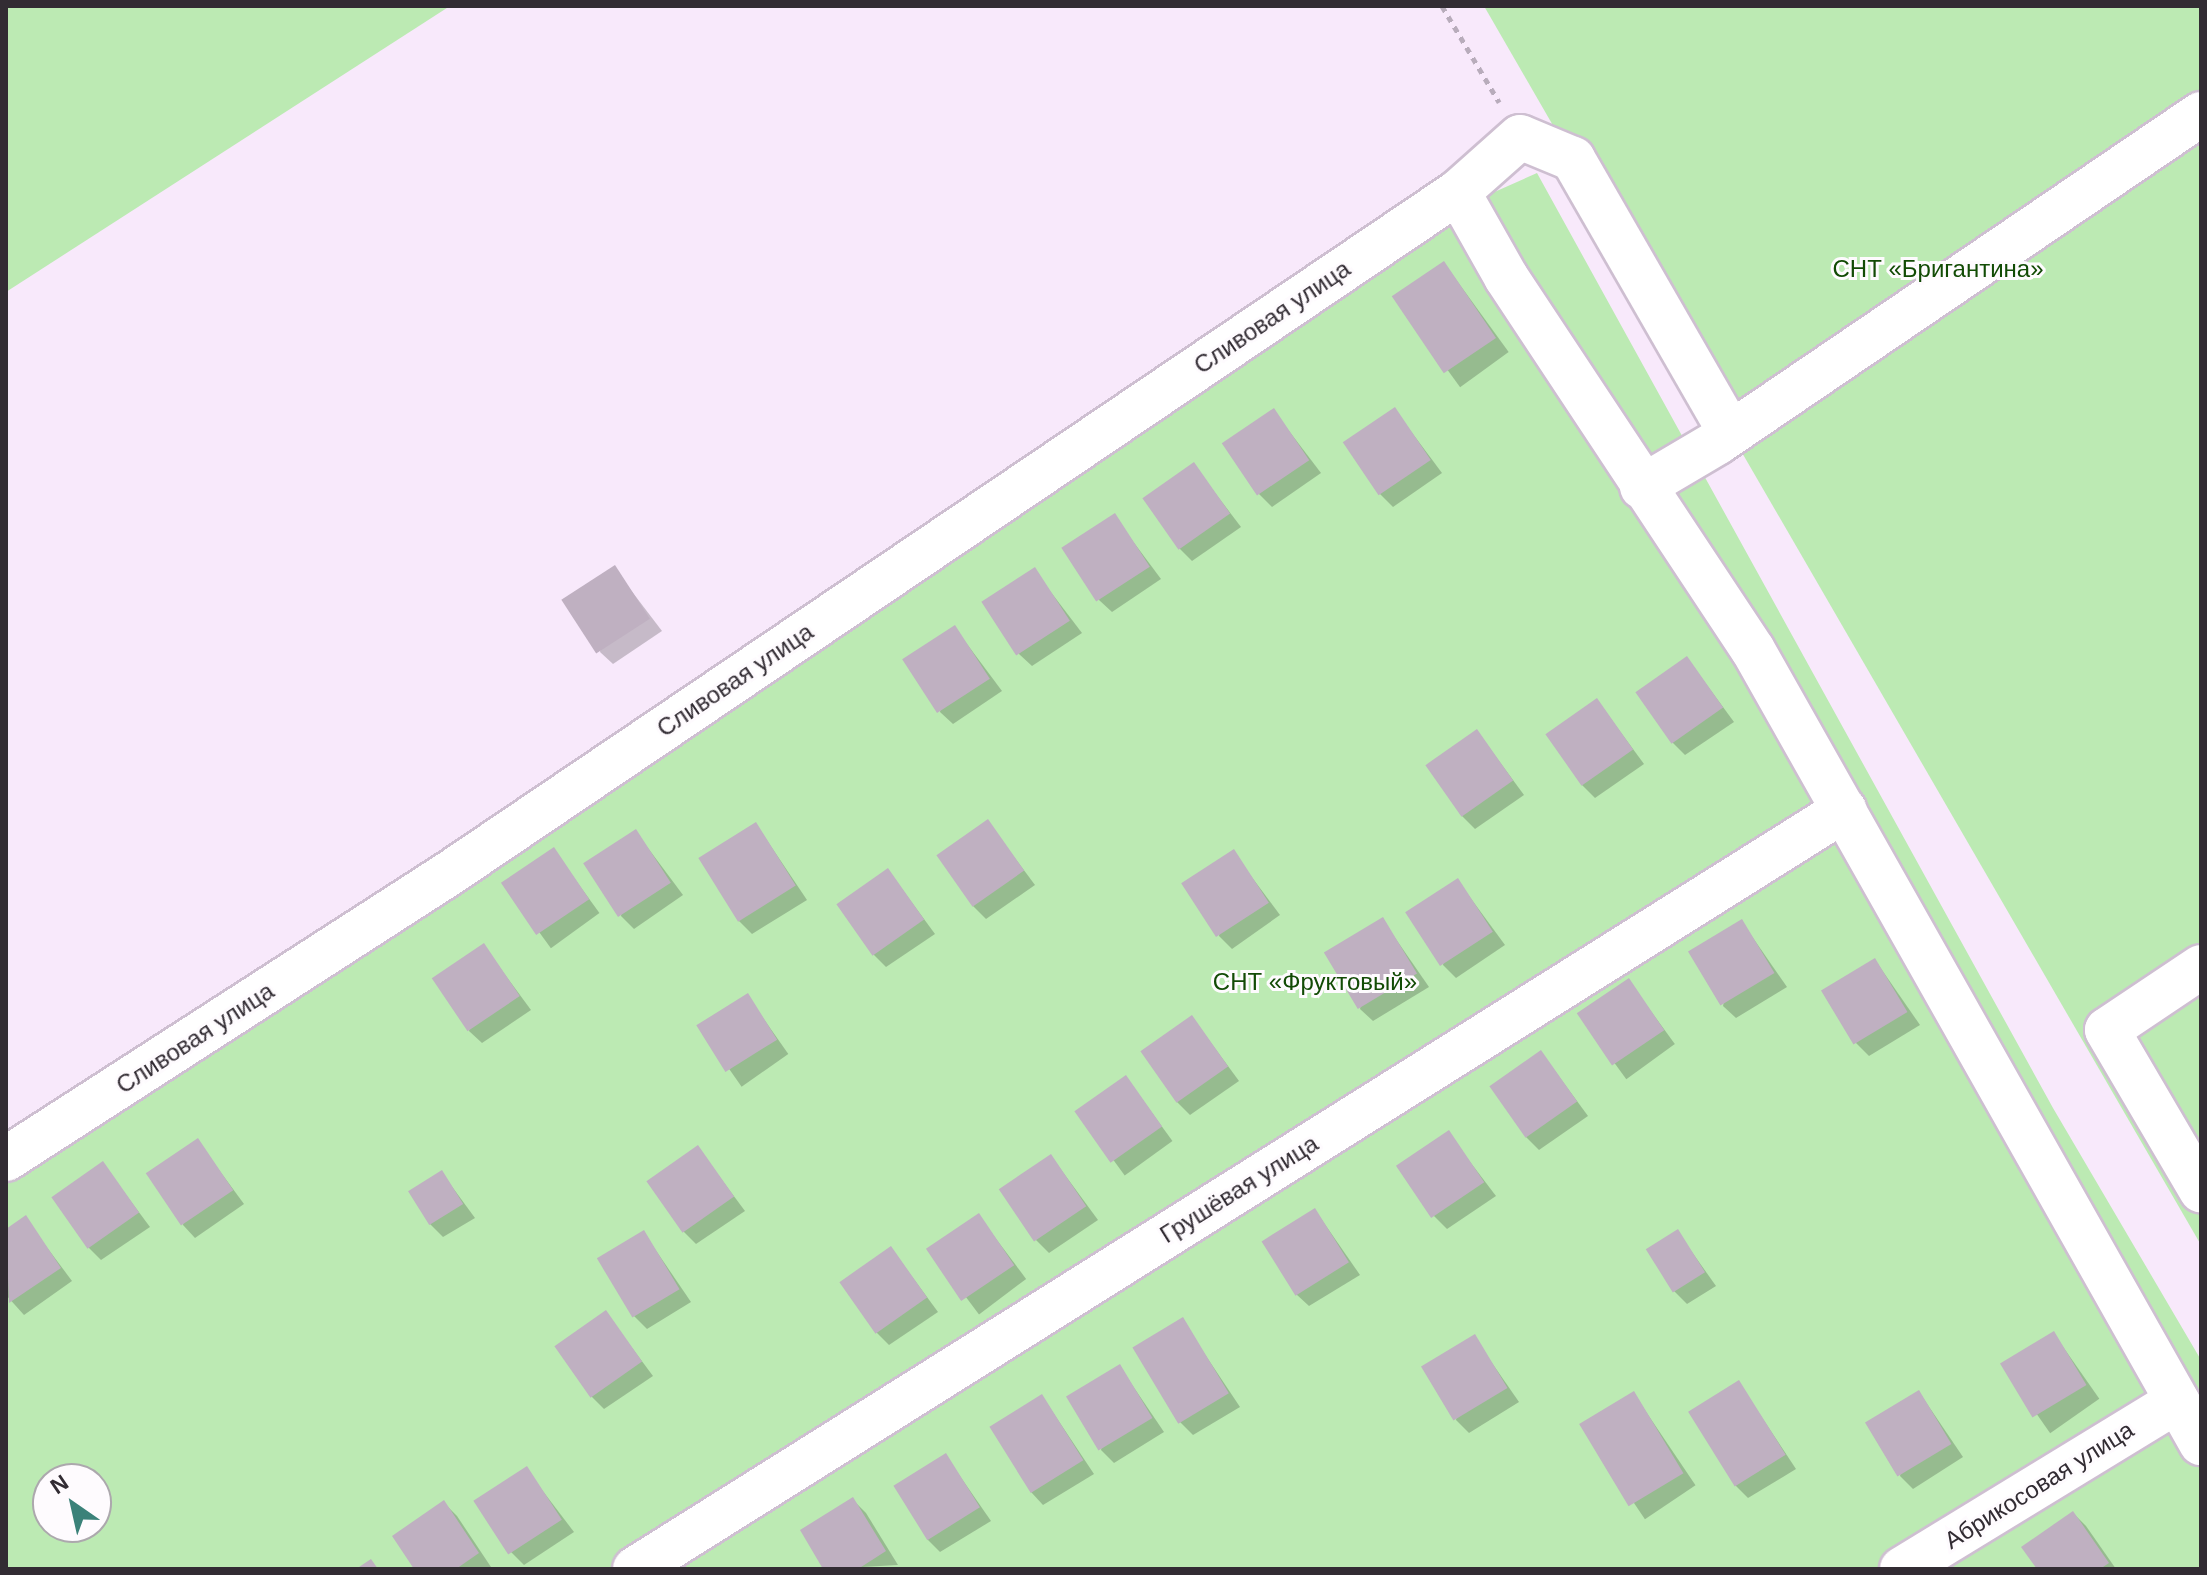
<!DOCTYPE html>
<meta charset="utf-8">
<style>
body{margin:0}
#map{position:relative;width:2207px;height:1575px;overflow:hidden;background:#f8e9fb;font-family:Arial,sans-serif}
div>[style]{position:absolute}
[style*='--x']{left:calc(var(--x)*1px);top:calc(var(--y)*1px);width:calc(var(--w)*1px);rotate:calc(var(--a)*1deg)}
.green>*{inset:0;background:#bceab3}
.shadow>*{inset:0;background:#0003;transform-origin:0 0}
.building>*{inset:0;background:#bfb0c1;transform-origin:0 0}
.path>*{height:5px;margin-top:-2.5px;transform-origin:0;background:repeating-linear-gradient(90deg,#b8acbb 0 6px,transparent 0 12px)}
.roads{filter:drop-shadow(2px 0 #cebfd1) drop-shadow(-2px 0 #cebfd1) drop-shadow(0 2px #cebfd1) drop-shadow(0 -2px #cebfd1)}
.minor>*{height:44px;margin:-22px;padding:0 22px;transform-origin:22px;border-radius:22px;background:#fff}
span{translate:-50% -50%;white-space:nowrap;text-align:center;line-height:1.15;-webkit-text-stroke:6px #fefbfe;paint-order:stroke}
.park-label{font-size:24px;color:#124b05}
.street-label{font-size:24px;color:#322c33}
.frame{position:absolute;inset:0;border:8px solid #322c33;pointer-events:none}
.north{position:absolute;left:32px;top:1463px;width:80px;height:80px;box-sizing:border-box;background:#fefbfe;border:2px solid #aca8ad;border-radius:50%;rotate:326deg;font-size:22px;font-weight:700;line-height:32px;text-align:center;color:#322c33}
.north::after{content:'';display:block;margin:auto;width:28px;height:36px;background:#3b8279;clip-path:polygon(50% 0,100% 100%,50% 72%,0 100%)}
</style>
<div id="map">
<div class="green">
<div style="clip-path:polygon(6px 6px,450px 6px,6px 292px)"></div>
<div style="clip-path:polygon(1484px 6px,2201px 6px,2201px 1245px,1730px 432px)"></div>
<div style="clip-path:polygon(evenodd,1537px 173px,2053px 1108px,2201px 1360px,2201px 1569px,6px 1569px,6px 1159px,1323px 268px,1537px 173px,48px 1479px,96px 1479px,96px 1527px,48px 1527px,48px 1479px)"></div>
</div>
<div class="shadow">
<div style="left:1444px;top:263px;width:110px;height:60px;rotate:54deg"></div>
<div style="clip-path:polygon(1273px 410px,1321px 473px,1272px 507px,1259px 494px)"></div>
<div style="clip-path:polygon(1395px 410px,1442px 473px,1393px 507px,1380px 494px)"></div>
<div style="clip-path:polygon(1193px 464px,1241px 527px,1192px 561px,1179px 548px)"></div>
<div style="clip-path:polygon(1114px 516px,1161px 579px,1112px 612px,1099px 600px)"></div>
<div style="clip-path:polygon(614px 568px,662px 631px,613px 664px,600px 652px)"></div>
<div style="clip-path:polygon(1034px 570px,1082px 633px,1032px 666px,1019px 654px)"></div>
<div style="clip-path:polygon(955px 628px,1002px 691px,953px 724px,940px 712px)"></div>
<div style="clip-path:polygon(1687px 658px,1734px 722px,1685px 755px,1672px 742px)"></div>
<div style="clip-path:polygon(1597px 700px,1644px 764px,1595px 798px,1582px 785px)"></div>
<div style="clip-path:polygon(1477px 731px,1524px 795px,1475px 829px,1462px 816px)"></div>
<div style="clip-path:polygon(988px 822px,1035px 885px,986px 919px,973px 906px)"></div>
<div style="clip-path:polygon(756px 824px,807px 900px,752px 934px,739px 921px)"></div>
<div style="clip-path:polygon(636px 832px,683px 895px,634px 929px,621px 916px)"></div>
<div style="left:553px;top:849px;width:79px;height:60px;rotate:54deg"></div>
<div style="clip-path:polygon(1233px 852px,1280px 915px,1232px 949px,1219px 936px)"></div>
<div style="clip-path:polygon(888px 870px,935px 934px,886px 967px,873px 954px)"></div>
<div style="clip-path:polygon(1458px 881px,1505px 945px,1456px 978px,1443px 965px)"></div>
<div style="clip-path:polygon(1382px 919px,1429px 987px,1373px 1021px,1360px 1009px)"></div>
<div style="clip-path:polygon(1742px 922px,1787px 987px,1736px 1018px,1723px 1006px)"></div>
<div style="clip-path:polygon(484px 946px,531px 1010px,482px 1043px,469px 1031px)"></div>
<div style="clip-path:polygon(1875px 960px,1920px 1025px,1869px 1056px,1856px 1043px)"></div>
<div style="left:1629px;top:981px;width:78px;height:60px;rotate:54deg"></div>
<div style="left:747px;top:995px;width:72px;height:57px;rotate:55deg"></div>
<div style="clip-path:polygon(1192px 1017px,1239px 1081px,1190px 1115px,1177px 1102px)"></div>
<div style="clip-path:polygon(1541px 1052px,1588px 1116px,1539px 1150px,1526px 1137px)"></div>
<div style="left:1126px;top:1077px;width:79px;height:59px;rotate:54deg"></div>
<div style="clip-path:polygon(1448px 1133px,1496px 1196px,1447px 1229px,1434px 1216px)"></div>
<div style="clip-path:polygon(197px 1140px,244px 1204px,195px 1238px,183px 1225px)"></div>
<div style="clip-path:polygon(698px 1148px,745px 1211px,696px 1244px,683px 1231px)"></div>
<div style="clip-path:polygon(1051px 1156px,1098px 1220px,1049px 1253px,1036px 1240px)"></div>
<div style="clip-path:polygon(103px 1164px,150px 1227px,101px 1260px,88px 1247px)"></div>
<div style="clip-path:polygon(442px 1173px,475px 1218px,443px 1237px,430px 1224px)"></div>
<div style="clip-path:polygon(1315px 1210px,1360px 1275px,1309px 1306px,1296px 1294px)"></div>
<div style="left:978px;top:1215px;width:80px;height:59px;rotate:53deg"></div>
<div style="clip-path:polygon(25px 1218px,72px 1281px,24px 1315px,6px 1295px,6px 1231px)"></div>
<div style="clip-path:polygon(1677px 1231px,1716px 1286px,1687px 1304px,1674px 1291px)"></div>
<div style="clip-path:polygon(644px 1233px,691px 1302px,647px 1329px,634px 1316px)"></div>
<div style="clip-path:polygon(891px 1248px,938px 1312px,889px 1345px,876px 1332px)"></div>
<div style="clip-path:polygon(606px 1313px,653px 1376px,604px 1409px,591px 1396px)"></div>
<div style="clip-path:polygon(1182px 1320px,1240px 1407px,1193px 1435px,1180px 1422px)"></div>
<div style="left:2054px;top:1334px;width:79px;height:60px;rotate:55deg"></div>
<div style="clip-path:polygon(1474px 1337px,1519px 1402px,1469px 1433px,1456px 1420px)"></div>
<div style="clip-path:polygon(1120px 1367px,1164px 1432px,1114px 1463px,1101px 1450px)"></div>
<div style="clip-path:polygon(1739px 1383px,1796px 1469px,1748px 1498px,1735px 1485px)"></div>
<div style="clip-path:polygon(1919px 1392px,1963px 1457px,1913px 1489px,1900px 1476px)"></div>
<div style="left:1634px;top:1394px;width:110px;height:61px;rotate:56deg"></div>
<div style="clip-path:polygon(1042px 1396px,1094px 1474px,1043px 1505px,1031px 1492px)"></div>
<div style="clip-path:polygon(946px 1456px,991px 1521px,940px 1552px,927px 1539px)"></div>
<div style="clip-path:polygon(526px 1469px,574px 1532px,524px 1565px,511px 1552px)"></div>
<div style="clip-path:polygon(853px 1500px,866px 1513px,898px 1565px,825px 1569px)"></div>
<div style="clip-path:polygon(444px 1503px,457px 1516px,491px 1567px,417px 1569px)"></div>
<div style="clip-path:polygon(2073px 1513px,2086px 1526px,2116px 1569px,2039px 1569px)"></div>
</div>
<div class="building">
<div style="left:1444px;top:261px;width:93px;height:63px;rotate:56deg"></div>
<div style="left:1395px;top:407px;width:64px;height:63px;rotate:56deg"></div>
<div style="left:1274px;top:408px;width:63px;height:63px;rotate:56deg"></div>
<div style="left:1194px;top:462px;width:63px;height:63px;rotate:55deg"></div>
<div style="left:1115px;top:513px;width:64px;height:64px;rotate:57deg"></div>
<div style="left:615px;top:565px;width:64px;height:64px;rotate:57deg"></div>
<div style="left:1035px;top:567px;width:64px;height:64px;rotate:57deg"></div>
<div style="left:955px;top:625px;width:64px;height:63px;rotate:57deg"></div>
<div style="left:1687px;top:656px;width:63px;height:63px;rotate:55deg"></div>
<div style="left:1597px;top:698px;width:63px;height:63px;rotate:55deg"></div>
<div style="left:1477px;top:729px;width:63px;height:63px;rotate:55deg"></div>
<div style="left:988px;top:819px;width:63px;height:63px;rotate:55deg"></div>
<div style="left:756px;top:822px;width:75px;height:68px;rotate:58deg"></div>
<div style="left:636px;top:829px;width:64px;height:63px;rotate:57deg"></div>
<div style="left:554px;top:847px;width:63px;height:64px;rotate:56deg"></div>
<div style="left:1234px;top:849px;width:64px;height:63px;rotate:57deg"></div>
<div style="left:888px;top:868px;width:63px;height:63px;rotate:55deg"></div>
<div style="left:1458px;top:878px;width:64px;height:63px;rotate:57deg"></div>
<div style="left:1383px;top:917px;width:66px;height:69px;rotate:59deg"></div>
<div style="left:1742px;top:919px;width:63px;height:63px;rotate:59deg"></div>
<div style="left:484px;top:943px;width:64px;height:63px;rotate:56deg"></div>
<div style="left:1875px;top:958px;width:63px;height:63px;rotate:59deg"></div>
<div style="left:1629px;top:978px;width:63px;height:63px;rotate:56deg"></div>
<div style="left:748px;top:993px;width:55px;height:61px;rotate:58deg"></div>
<div style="left:1192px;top:1015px;width:63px;height:63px;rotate:55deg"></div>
<div style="left:1541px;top:1050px;width:63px;height:63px;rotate:55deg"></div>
<div style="left:1126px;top:1075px;width:63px;height:63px;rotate:55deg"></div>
<div style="left:1449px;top:1130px;width:63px;height:64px;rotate:56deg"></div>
<div style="left:198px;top:1138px;width:63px;height:63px;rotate:56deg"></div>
<div style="left:698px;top:1145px;width:63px;height:63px;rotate:55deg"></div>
<div style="left:1051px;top:1154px;width:63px;height:63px;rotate:56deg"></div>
<div style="left:103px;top:1161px;width:63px;height:63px;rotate:55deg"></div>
<div style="left:442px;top:1170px;width:40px;height:40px;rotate:58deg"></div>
<div style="left:1315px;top:1208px;width:64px;height:63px;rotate:58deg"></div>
<div style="left:979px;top:1213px;width:63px;height:64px;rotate:56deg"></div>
<div style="clip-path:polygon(26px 1215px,61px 1268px,9px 1303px,6px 1229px)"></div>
<div style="left:1678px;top:1229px;width:51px;height:38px;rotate:58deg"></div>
<div style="left:644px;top:1230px;width:69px;height:55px;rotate:59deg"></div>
<div style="left:891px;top:1246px;width:63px;height:63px;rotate:55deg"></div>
<div style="left:606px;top:1310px;width:63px;height:63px;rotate:55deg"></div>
<div style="left:1183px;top:1317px;width:89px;height:59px;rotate:59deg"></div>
<div style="left:2054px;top:1331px;width:63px;height:63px;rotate:59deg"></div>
<div style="left:1475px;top:1334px;width:63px;height:63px;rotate:59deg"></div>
<div style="left:1120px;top:1364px;width:63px;height:63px;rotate:59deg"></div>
<div style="left:1739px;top:1380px;width:88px;height:60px;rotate:58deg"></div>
<div style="left:1919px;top:1390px;width:63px;height:63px;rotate:59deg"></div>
<div style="left:1634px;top:1391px;width:96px;height:64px;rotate:59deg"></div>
<div style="left:1042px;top:1394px;width:78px;height:62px;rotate:58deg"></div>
<div style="left:946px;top:1453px;width:64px;height:62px;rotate:58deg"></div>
<div style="left:527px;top:1466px;width:64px;height:64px;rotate:57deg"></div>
<div style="clip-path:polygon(853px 1497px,886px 1551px,858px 1569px,823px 1569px,800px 1530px)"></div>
<div style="clip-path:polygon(444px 1500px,479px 1553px,456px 1569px,414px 1569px,392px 1536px)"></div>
<div style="clip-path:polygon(2073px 1511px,2109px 1563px,2100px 1569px,2037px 1569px,2021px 1547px)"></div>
<div style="clip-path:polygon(371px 1559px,378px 1569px,356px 1569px)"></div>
</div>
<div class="path">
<div style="--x:1442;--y:6;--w:112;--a:59.3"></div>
</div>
<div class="roads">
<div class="minor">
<div style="--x:1730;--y:432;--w:315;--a:-119.9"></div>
<div style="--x:1573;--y:159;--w:57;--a:-157.5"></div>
<div style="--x:1520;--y:137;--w:83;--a:138.4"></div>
<div style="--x:1458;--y:192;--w:98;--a:60.5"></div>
<div style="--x:1506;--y:277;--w:447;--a:56.5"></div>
<div style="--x:1753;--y:650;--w:911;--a:60.54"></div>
<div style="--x:1642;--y:487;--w:88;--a:-30.6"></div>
<div style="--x:1718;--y:442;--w:584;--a:-34.18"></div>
<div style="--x:2201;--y:967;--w:113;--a:146.2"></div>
<div style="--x:2107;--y:1030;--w:186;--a:59.6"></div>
<div style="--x:6;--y:1159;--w:528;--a:-32.79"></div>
<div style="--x:450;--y:873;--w:1216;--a:-34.04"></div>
<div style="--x:635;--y:1569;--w:1428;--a:-32.12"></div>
<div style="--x:1902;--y:1569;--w:322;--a:-31.4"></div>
</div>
</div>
<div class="park-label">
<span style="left:1938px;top:269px">СНТ «Бригантина»</span>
<span style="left:1315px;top:982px">СНТ «Фруктовый»</span>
</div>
<div class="street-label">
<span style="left:1272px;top:317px;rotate:-34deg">Сливовая улица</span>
<span style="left:735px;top:680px;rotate:-34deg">Сливовая улица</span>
<span style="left:195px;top:1038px;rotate:-33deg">Сливовая улица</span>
<span style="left:1239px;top:1189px;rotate:-32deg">Грушёвая улица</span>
<span style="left:2039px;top:1485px;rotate:-32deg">Абрикосовая улица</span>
</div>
<div class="frame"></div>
<div class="north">N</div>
</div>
